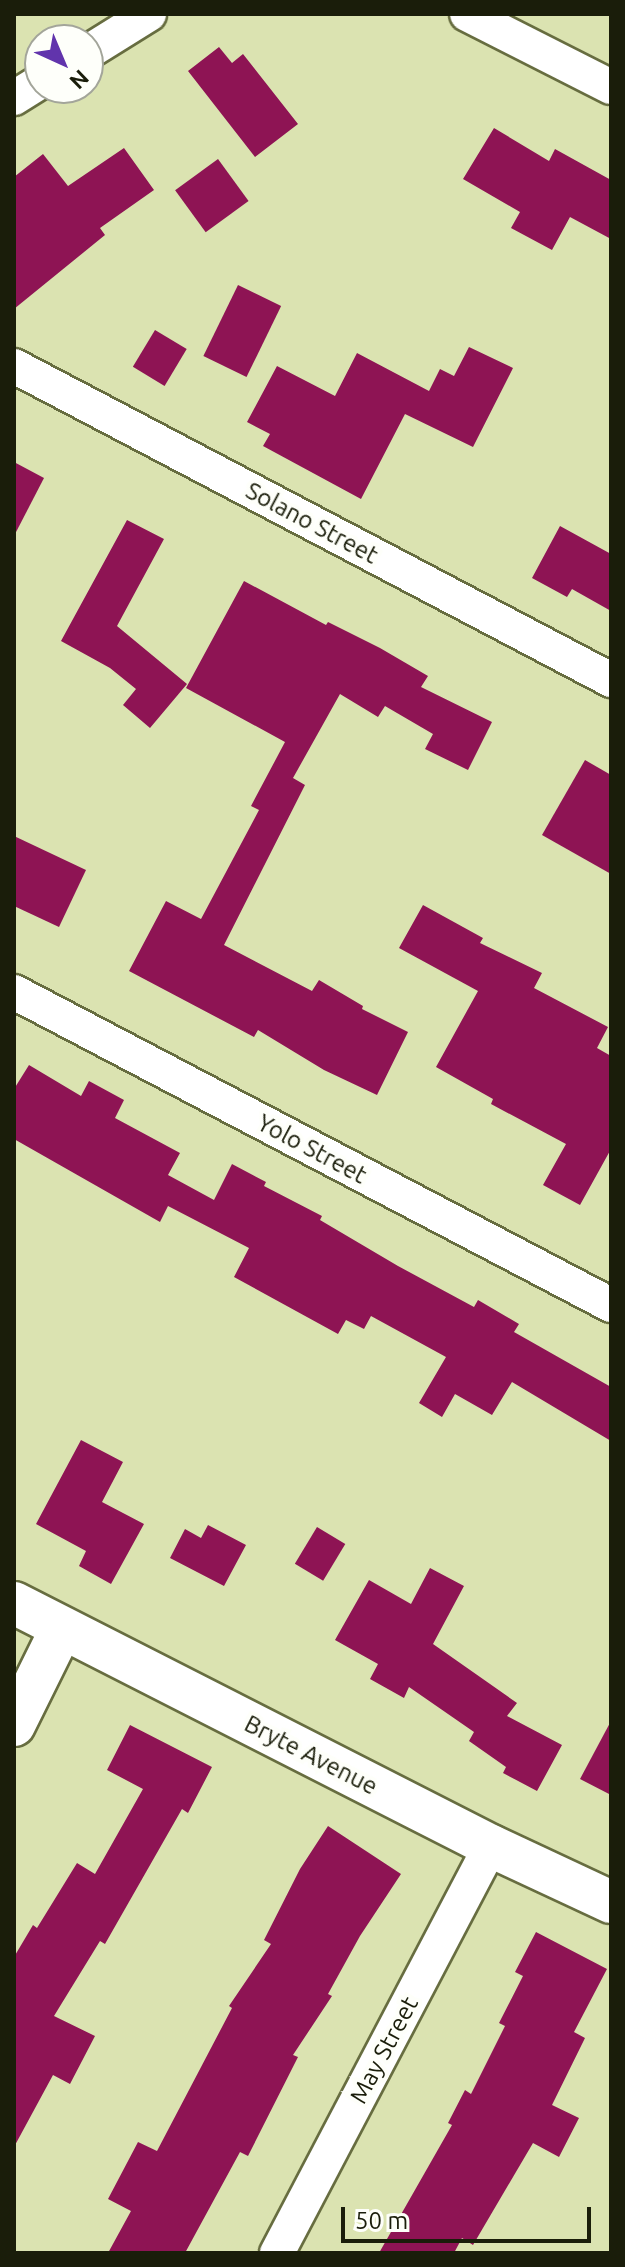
<!DOCTYPE html>
<style>
body{margin:0}
#map{position:relative;width:625px;height:2267px;overflow:hidden;background:#dbe3b1;font-family:Ubuntu,sans-serif}
div>[style]{position:absolute}
[style*='--x']{left:calc(var(--x)*1px);top:calc(var(--y)*1px);width:calc(var(--w)*1px);rotate:calc(var(--a)*1deg)}
.building>*{inset:0;background:#8e1454;transform-origin:0 0}
.roads{filter:drop-shadow(2px 0 #676d40) drop-shadow(-2px 0 #676d40) drop-shadow(0 2px #676d40) drop-shadow(0 -2px #676d40)}
.minor>*{height:34px;margin:-17px;padding:0 17px;transform-origin:17px;border-radius:17px;background:#fff}
.tertiary>*{height:42px;margin:-21px;padding:0 21px;transform-origin:21px;border-radius:21px;background:#fff}
span{translate:-50% -50%;white-space:nowrap;text-align:center;line-height:1.15;-webkit-text-stroke:8px #fefffa;paint-order:stroke}
.street-label{font-size:24px;color:#1a1d0a}
.frame{position:absolute;inset:0;border:16px solid #1a1d0a;pointer-events:none}
.north{position:absolute;left:24px;top:24px;width:80px;height:80px;box-sizing:border-box;background:#fefffa;border:2px solid #a3a59a;border-radius:50%;rotate:136deg;font-size:22px;font-weight:700;line-height:32px;text-align:center;color:#1a1d0a}
.north::after{content:'';display:block;margin:auto;width:28px;height:36px;background:#6134ac;clip-path:polygon(50% 0,100% 100%,50% 72%,0 100%)}
.scale{position:absolute;left:341px;top:2207px;width:250px;height:36px;box-sizing:border-box;border:4px solid #1a1d0a;border-top:0;padding-left:10px;font-size:24px;line-height:28px;white-space:nowrap;color:#1a1d0a;-webkit-text-stroke:6px #fefffa;paint-order:stroke}
</style>
<div id="map">
<div class="building">
<div style="clip-path:polygon(219px 47px,232px 63px,243px 54px,298px 124px,255px 157px,188px 71px)"></div>
<div style="clip-path:polygon(494px 128px,549px 161px,555px 149px,611px 180px,611px 239px,570px 217px,552px 250px,511px 228px,520px 212px,463px 179px)"></div>
<div style="clip-path:polygon(124px 148px,154px 190px,100px 228px,105px 235px,14px 309px,14px 177px,43px 154px,68px 186px)"></div>
<div style="left:218px;top:159px;width:52px;height:53px;rotate:54deg"></div>
<div style="left:238px;top:285px;width:48px;height:79px;rotate:26deg"></div>
<div style="left:155px;top:330px;width:37px;height:43px;rotate:31deg"></div>
<div style="clip-path:polygon(469px 347px,513px 368px,473px 447px,405px 414px,361px 499px,263px 446px,270px 434px,247px 422px,277px 366px,335px 396px,357px 353px,429px 391px,440px 369px,454px 376px)"></div>
<div style="clip-path:polygon(14px 462px,44px 478px,14px 536px)"></div>
<div style="clip-path:polygon(127px 520px,164px 539px,117px 626px,187px 684px,150px 728px,123px 705px,136px 689px,110px 668px,61px 641px)"></div>
<div style="clip-path:polygon(560px 526px,611px 554px,611px 611px,572px 589px,567px 597px,532px 578px)"></div>
<div style="clip-path:polygon(244px 581px,326px 625px,328px 622px,380px 648px,428px 676px,421px 687px,492px 722px,468px 770px,425px 749px,433px 734px,385px 706px,378px 717px,340px 694px,293px 778px,305px 785px,224px 945px,312px 991px,319px 980px,363px 1006px,362px 1009px,408px 1032px,377px 1095px,324px 1070px,258px 1030px,254px 1037px,129px 971px,166px 901px,201px 919px,259px 810px,251px 806px,285px 742px,186px 688px)"></div>
<div style="clip-path:polygon(585px 760px,611px 775px,611px 874px,542px 835px)"></div>
<div style="clip-path:polygon(14px 836px,86px 870px,59px 927px,14px 906px)"></div>
<div style="clip-path:polygon(423px 905px,483px 938px,480px 943px,542px 973px,534px 988px,608px 1027px,597px 1048px,611px 1056px,611px 1149px,580px 1205px,543px 1185px,566px 1144px,491px 1104px,493px 1099px,436px 1067px,478px 991px,399px 948px)"></div>
<div style="clip-path:polygon(29px 1065px,81px 1096px,89px 1081px,124px 1100px,115px 1118px,180px 1153px,168px 1175px,214px 1200px,232px 1164px,266px 1182px,264px 1186px,322px 1216px,320px 1220px,398px 1266px,474px 1307px,478px 1300px,519px 1324px,514px 1332px,611px 1387px,611px 1441px,512px 1382px,492px 1415px,455px 1394px,442px 1417px,419px 1403px,446px 1357px,371px 1316px,364px 1329px,346px 1320px,338px 1334px,234px 1277px,249px 1248px,168px 1206px,160px 1222px,14px 1139px,14px 1089px)"></div>
<div style="clip-path:polygon(81px 1440px,123px 1462px,102px 1502px,144px 1524px,111px 1584px,79px 1566px,86px 1551px,36px 1524px)"></div>
<div style="clip-path:polygon(208px 1525px,246px 1545px,224px 1586px,170px 1558px,185px 1529px,201px 1538px)"></div>
<div style="left:317px;top:1527px;width:33px;height:43px;rotate:31deg"></div>
<div style="clip-path:polygon(430px 1568px,464px 1586px,433px 1644px,517px 1703px,507px 1716px,562px 1745px,537px 1791px,503px 1773px,506px 1767px,469px 1741px,474px 1732px,409px 1687px,404px 1698px,370px 1679px,378px 1664px,335px 1640px,369px 1580px,411px 1604px)"></div>
<div style="clip-path:polygon(611px 1721px,611px 1795px,580px 1779px)"></div>
<div style="clip-path:polygon(130px 1725px,212px 1767px,188px 1813px,182px 1809px,105px 1944px,100px 1941px,54px 2016px,95px 2036px,70px 2084px,53px 2075px,14px 2147px,14px 1957px,33px 1925px,37px 1928px,77px 1863px,95px 1874px,143px 1789px,107px 1770px)"></div>
<div style="clip-path:polygon(328px 1826px,401px 1874px,360px 1936px,328px 1994px,332px 1996px,293px 2055px,298px 2057px,248px 2156px,240px 2152px,185px 2253px,108px 2253px,131px 2211px,108px 2199px,138px 2142px,157px 2151px,232px 2008px,229px 2006px,271px 1944px,264px 1940px,300px 1869px)"></div>
<div style="clip-path:polygon(536px 1932px,607px 1969px,574px 2032px,585px 2038px,552px 2105px,579px 2118px,559px 2157px,533px 2143px,473px 2245px,462px 2238px,454px 2253px,379px 2253px,452px 2125px,448px 2123px,465px 2090px,471px 2094px,505px 2026px,499px 2023px,523px 1976px,515px 1972px)"></div>
</div>
<div class="roads">
<div class="minor">
<div style="--x:467;--y:14;--w:161;--a:26.9"></div>
<div style="--x:88;--y:52;--w:72;--a:-31.9"></div>
<div style="--x:14;--y:98;--w:31;--a:-32"></div>
<div style="--x:14;--y:366;--w:675;--a:27.74"></div>
<div style="--x:14;--y:992;--w:674;--a:27.67"></div>
<div style="--x:277;--y:2253;--w:460;--a:-62.3"></div>
</div>
<div class="tertiary">
<div style="--x:14;--y:1603;--w:535;--a:27"></div>
<div style="--x:491;--y:1846;--w:132;--a:25"></div>
<div style="--x:14;--y:1725;--w:108;--a:-63.7"></div>
</div>
</div>
<div class="street-label">
<span style="left:312px;top:523px;rotate:28deg">Solano Street</span>
<span style="left:312px;top:1149px;rotate:28deg">Yolo Street</span>
<span style="left:311px;top:1755px;rotate:27deg">Bryte Avenue</span>
<span style="left:384px;top:2050px;rotate:-62deg">May Street</span>
</div>
<div class="frame"></div>
<div class="north">N</div>
<div class="scale">50 m</div>
</div>
